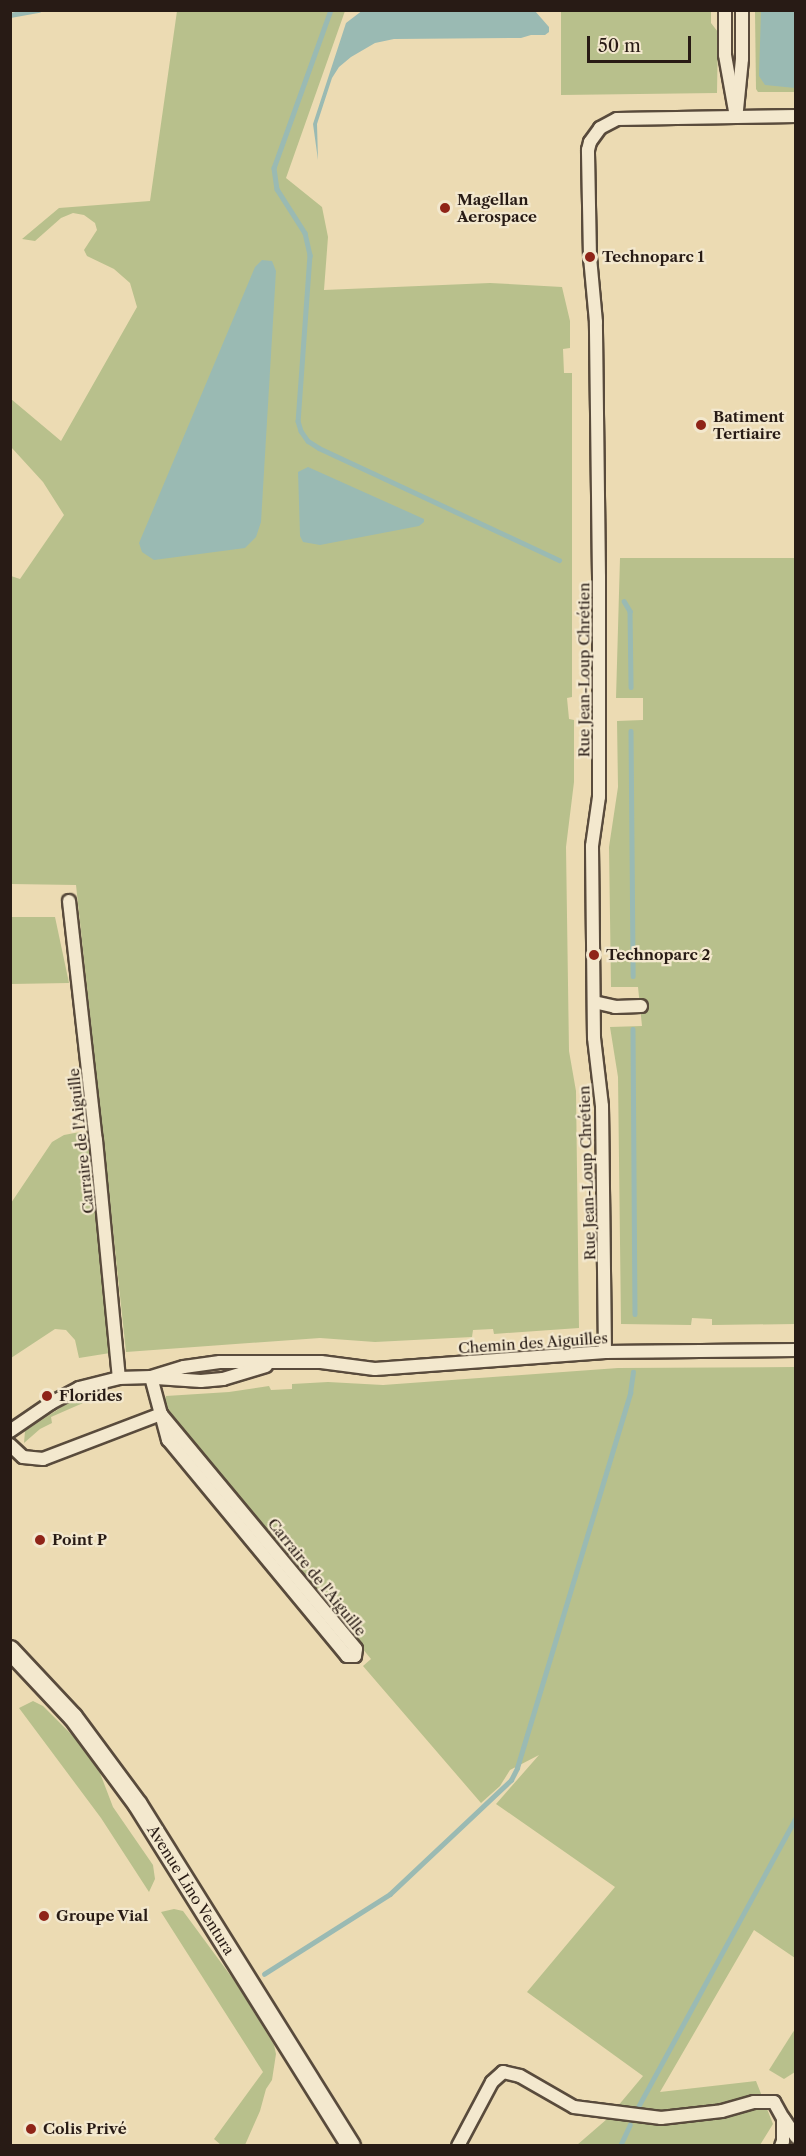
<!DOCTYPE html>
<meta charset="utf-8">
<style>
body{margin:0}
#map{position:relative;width:806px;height:2156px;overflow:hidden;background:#ecdbb3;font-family:"Libre Caslon Text",serif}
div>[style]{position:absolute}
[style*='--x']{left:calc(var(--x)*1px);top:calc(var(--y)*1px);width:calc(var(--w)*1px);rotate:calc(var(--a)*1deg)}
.green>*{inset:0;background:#b8c08c}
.water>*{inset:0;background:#9abab3}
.stream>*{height:4.5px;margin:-2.25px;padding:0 2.25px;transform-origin:2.25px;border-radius:2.25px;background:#9abab3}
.roads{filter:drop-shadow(2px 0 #594b3c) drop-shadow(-2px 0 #594b3c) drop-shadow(0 2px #594b3c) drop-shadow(0 -2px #594b3c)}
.minor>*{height:12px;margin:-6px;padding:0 6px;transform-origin:6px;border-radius:6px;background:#f3e8ce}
.secondary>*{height:18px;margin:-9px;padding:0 9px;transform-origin:9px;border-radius:9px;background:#f3e8ce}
.dots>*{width:16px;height:16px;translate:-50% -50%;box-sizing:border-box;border:3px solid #f3e8ce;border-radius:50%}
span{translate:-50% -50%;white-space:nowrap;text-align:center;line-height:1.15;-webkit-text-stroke:4.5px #f3e8ce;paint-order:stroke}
.poi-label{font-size:15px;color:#281b15;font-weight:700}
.left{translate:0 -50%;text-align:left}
.street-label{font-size:15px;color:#281b15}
.frame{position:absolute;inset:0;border:12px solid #281b15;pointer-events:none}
.scale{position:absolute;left:587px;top:36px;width:104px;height:27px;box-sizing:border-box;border:3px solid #281b15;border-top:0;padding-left:8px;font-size:18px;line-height:21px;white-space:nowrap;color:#281b15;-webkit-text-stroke:4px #f3e8ce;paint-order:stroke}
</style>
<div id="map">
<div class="green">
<div style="clip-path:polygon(177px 11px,345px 11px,286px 178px,322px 207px,328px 237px,324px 290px,490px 283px,562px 287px,570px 321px,570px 348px,563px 349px,564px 373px,572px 373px,572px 697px,567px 698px,569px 719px,574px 720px,574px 782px,566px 847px,569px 1051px,576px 1091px,579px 1328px,494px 1334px,493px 1329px,473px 1330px,472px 1337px,375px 1342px,320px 1338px,126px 1352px,76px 885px,11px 884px,11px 576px,20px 579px,64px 515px,43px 482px,11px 447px,11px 399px,61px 441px,137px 307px,130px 283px,114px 269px,87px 256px,84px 250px,97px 230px,95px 223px,84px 215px,73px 213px,61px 218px,35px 241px,22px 239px,59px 208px,150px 201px)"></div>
<div style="clip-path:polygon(561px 11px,711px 11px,711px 23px,718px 32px,717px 93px,561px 95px)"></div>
<div style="clip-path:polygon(755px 11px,795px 11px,795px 92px,758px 92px,756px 89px)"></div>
<div style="clip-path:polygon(620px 558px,795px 558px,795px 1324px,712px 1325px,712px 1319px,692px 1318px,691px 1325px,621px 1324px,618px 1077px,610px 1027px,642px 1026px,638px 987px,611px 987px,609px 847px,618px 787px,617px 721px,643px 720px,643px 698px,616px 698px)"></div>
<div style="clip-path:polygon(10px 917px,55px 917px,69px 983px,11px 984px)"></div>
<div style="clip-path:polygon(80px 1132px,90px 1138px,110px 1353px,79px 1358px,75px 1340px,66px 1330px,55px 1329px,11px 1358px,11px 1203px,52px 1142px,64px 1135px)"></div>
<div style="clip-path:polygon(795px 1367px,795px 1958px,754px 1930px,660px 2092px,756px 2081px,773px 2124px,760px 2145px,577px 2145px,607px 2119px,643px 2076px,527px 1992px,615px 1887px,496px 1804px,539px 1755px,510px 1770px,500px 1786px,481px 1803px,363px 1666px,371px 1659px,167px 1410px,164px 1402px,166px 1396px,229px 1392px,269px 1386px,271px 1390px,292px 1389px,292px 1384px,328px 1382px,383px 1385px,618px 1368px)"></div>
<div style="clip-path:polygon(80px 1395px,83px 1403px,51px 1417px,52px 1423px,40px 1429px,24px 1443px,25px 1431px)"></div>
<div style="clip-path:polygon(33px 1701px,43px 1706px,74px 1737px,100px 1773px,113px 1807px,153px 1865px,155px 1879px,149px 1892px,101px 1818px,19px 1708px)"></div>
<div style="clip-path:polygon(174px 1909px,183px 1911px,236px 1983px,274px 2045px,276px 2054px,272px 2080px,266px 2089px,260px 2111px,245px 2145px,221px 2145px,214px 2139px,263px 2072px,161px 1912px)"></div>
<div style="clip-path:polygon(795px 2029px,795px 2072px,784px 2079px,769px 2070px)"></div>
</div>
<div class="water">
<div style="clip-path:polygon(363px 10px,535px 11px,549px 27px,549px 32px,545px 35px,531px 35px,521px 38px,394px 39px,375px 43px,351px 57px,339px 67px,332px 78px,317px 124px,318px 160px,313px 124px,346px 23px)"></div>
<div style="clip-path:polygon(761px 11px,795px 11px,795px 88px,765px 85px,759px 76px)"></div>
<div style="clip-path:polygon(262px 260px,272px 261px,276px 271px,261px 522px,256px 537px,245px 548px,154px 560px,142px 552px,139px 543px,255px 267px)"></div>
<div style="clip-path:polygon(308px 467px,424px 519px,424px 522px,419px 526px,320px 545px,303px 542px,300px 536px,298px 472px)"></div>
</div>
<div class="stream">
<div style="--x:331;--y:10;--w:168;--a:109.8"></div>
<div style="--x:274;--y:168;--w:21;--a:82"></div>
<div style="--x:277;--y:189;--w:52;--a:57.5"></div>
<div style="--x:305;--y:233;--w:23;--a:77"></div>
<div style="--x:310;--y:255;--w:166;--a:94.1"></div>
<div style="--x:298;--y:421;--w:10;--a:73"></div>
<div style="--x:301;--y:431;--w:12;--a:55"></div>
<div style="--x:308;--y:441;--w:13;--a:32"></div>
<div style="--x:319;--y:448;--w:265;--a:25"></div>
<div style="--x:10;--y:15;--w:29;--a:-10"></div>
<div style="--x:624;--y:601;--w:12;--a:59"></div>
<div style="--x:630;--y:611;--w:76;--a:89.2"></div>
<div style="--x:631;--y:731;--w:245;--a:89.5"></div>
<div style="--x:633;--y:1029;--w:285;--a:89.6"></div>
<div style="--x:264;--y:1974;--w:149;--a:-32.4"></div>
<div style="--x:390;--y:1894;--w:166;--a:-43.3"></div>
<div style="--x:511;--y:1780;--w:13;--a:-63"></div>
<div style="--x:517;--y:1768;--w:392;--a:-73.2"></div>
<div style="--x:630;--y:1393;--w:21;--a:-82"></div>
<div style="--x:638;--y:2107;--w:330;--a:-61.4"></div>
<div style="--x:620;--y:2146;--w:23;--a:-65"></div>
</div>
<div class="roads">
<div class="minor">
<div style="--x:725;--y:10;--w:45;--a:90"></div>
<div style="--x:725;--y:55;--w:63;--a:79.9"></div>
<div style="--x:737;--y:110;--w:51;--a:-84.4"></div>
<div style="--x:742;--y:59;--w:49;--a:-90"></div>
<div style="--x:69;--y:901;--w:241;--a:83.6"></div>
<div style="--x:96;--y:1140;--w:239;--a:84.5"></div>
<div style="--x:594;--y:1002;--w:22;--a:13"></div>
<div style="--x:615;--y:1007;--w:26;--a:-2"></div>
<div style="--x:605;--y:1352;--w:246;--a:-90.7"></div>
<div style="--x:602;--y:1106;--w:68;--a:-96.7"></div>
<div style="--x:594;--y:1038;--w:192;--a:-90.6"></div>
<div style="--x:592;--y:846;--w:49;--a:-81.9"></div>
<div style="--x:599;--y:797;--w:220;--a:-90"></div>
<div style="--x:599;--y:577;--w:255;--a:-90.7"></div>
<div style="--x:596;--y:322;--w:65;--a:-95.3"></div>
<div style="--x:590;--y:257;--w:107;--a:-91.1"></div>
<div style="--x:588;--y:150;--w:8;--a:-76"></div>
<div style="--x:590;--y:142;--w:17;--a:-54"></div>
<div style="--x:600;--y:128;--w:19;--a:-28"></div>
<div style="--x:617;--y:119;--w:179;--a:-1"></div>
<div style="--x:151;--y:1377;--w:34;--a:-17"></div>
<div style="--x:184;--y:1367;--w:36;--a:-8"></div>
<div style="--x:220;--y:1362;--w:101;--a:0"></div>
<div style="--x:321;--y:1362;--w:54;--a:7.4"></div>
<div style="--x:375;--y:1369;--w:231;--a:-4.2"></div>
<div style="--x:605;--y:1352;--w:191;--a:-0.6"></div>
<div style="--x:156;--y:1378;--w:45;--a:3.8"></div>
<div style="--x:201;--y:1381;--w:22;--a:-5"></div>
<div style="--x:223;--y:1379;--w:45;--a:-16.8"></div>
<div style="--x:161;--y:1414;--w:305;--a:50.3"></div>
<div style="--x:356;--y:1649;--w:7;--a:98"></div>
<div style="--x:355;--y:1656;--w:8;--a:180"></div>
<div style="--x:347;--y:1656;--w:281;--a:-129.6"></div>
<div style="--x:168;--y:1440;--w:27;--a:-105"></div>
<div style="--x:10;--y:1431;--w:50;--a:-34.3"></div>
<div style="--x:51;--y:1403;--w:32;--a:-28"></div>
<div style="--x:79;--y:1388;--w:41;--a:-14"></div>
<div style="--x:119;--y:1378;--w:32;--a:-2"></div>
<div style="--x:151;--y:1377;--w:38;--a:75"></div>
<div style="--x:161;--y:1414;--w:126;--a:159.1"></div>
<div style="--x:43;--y:1459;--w:20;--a:-174"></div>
<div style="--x:23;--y:1457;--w:18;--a:-137"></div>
<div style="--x:784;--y:2119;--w:22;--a:56"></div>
<div style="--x:458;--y:2146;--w:72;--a:-62"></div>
<div style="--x:492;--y:2082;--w:15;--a:-42"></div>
<div style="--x:503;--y:2072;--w:17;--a:13"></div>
<div style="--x:520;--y:2076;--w:62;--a:29.9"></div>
<div style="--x:574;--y:2107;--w:88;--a:7.2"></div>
<div style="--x:661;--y:2118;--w:61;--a:-6.5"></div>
<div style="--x:722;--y:2111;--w:33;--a:-16"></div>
<div style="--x:754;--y:2102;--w:20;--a:0"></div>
<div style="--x:774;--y:2102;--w:18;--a:61"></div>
<div style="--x:783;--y:2118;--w:23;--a:90"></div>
<div style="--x:783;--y:2141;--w:5;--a:112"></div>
</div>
<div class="secondary">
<div style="--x:10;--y:1650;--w:92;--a:46.8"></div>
<div style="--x:73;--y:1717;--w:109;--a:53.5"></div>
<div style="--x:138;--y:1805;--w:402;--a:58"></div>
</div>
</div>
<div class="dots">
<div style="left:445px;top:208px;background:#8f2418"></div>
<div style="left:590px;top:257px;background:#8f2418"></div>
<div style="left:701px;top:425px;background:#8f2418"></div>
<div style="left:594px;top:955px;background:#8f2418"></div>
<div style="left:47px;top:1396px;background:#8f2418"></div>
<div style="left:40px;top:1540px;background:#8f2418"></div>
<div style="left:44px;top:1916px;background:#8f2418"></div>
<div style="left:31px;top:2129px;background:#8f2418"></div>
</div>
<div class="poi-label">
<span class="left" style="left:457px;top:208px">Magellan<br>Aerospace</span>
<span class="left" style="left:602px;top:257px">Technoparc 1</span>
<span class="left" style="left:713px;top:425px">Batiment<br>Tertiaire</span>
<span class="left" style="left:606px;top:955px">Technoparc 2</span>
<span class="left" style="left:59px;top:1396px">Florides</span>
<span class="left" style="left:52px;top:1540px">Point P</span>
<span class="left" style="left:56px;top:1916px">Groupe Vial</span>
<span class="left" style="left:43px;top:2129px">Colis Privé</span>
</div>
<div class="street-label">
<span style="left:584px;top:670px;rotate:-90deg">Rue Jean-Loup Chrétien</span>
<span style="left:81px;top:1141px;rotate:-96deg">Carraire de l'Aiguille</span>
<span style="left:587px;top:1173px;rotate:-92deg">Rue Jean-Loup Chrétien</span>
<span style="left:533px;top:1343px;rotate:-4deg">Chemin des Aiguilles</span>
<span style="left:317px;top:1577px;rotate:51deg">Carraire de l'Aiguille</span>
<span style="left:191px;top:1890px;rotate:58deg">Avenue Lino Ventura</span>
</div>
<div class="frame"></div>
<div class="scale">50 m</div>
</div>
